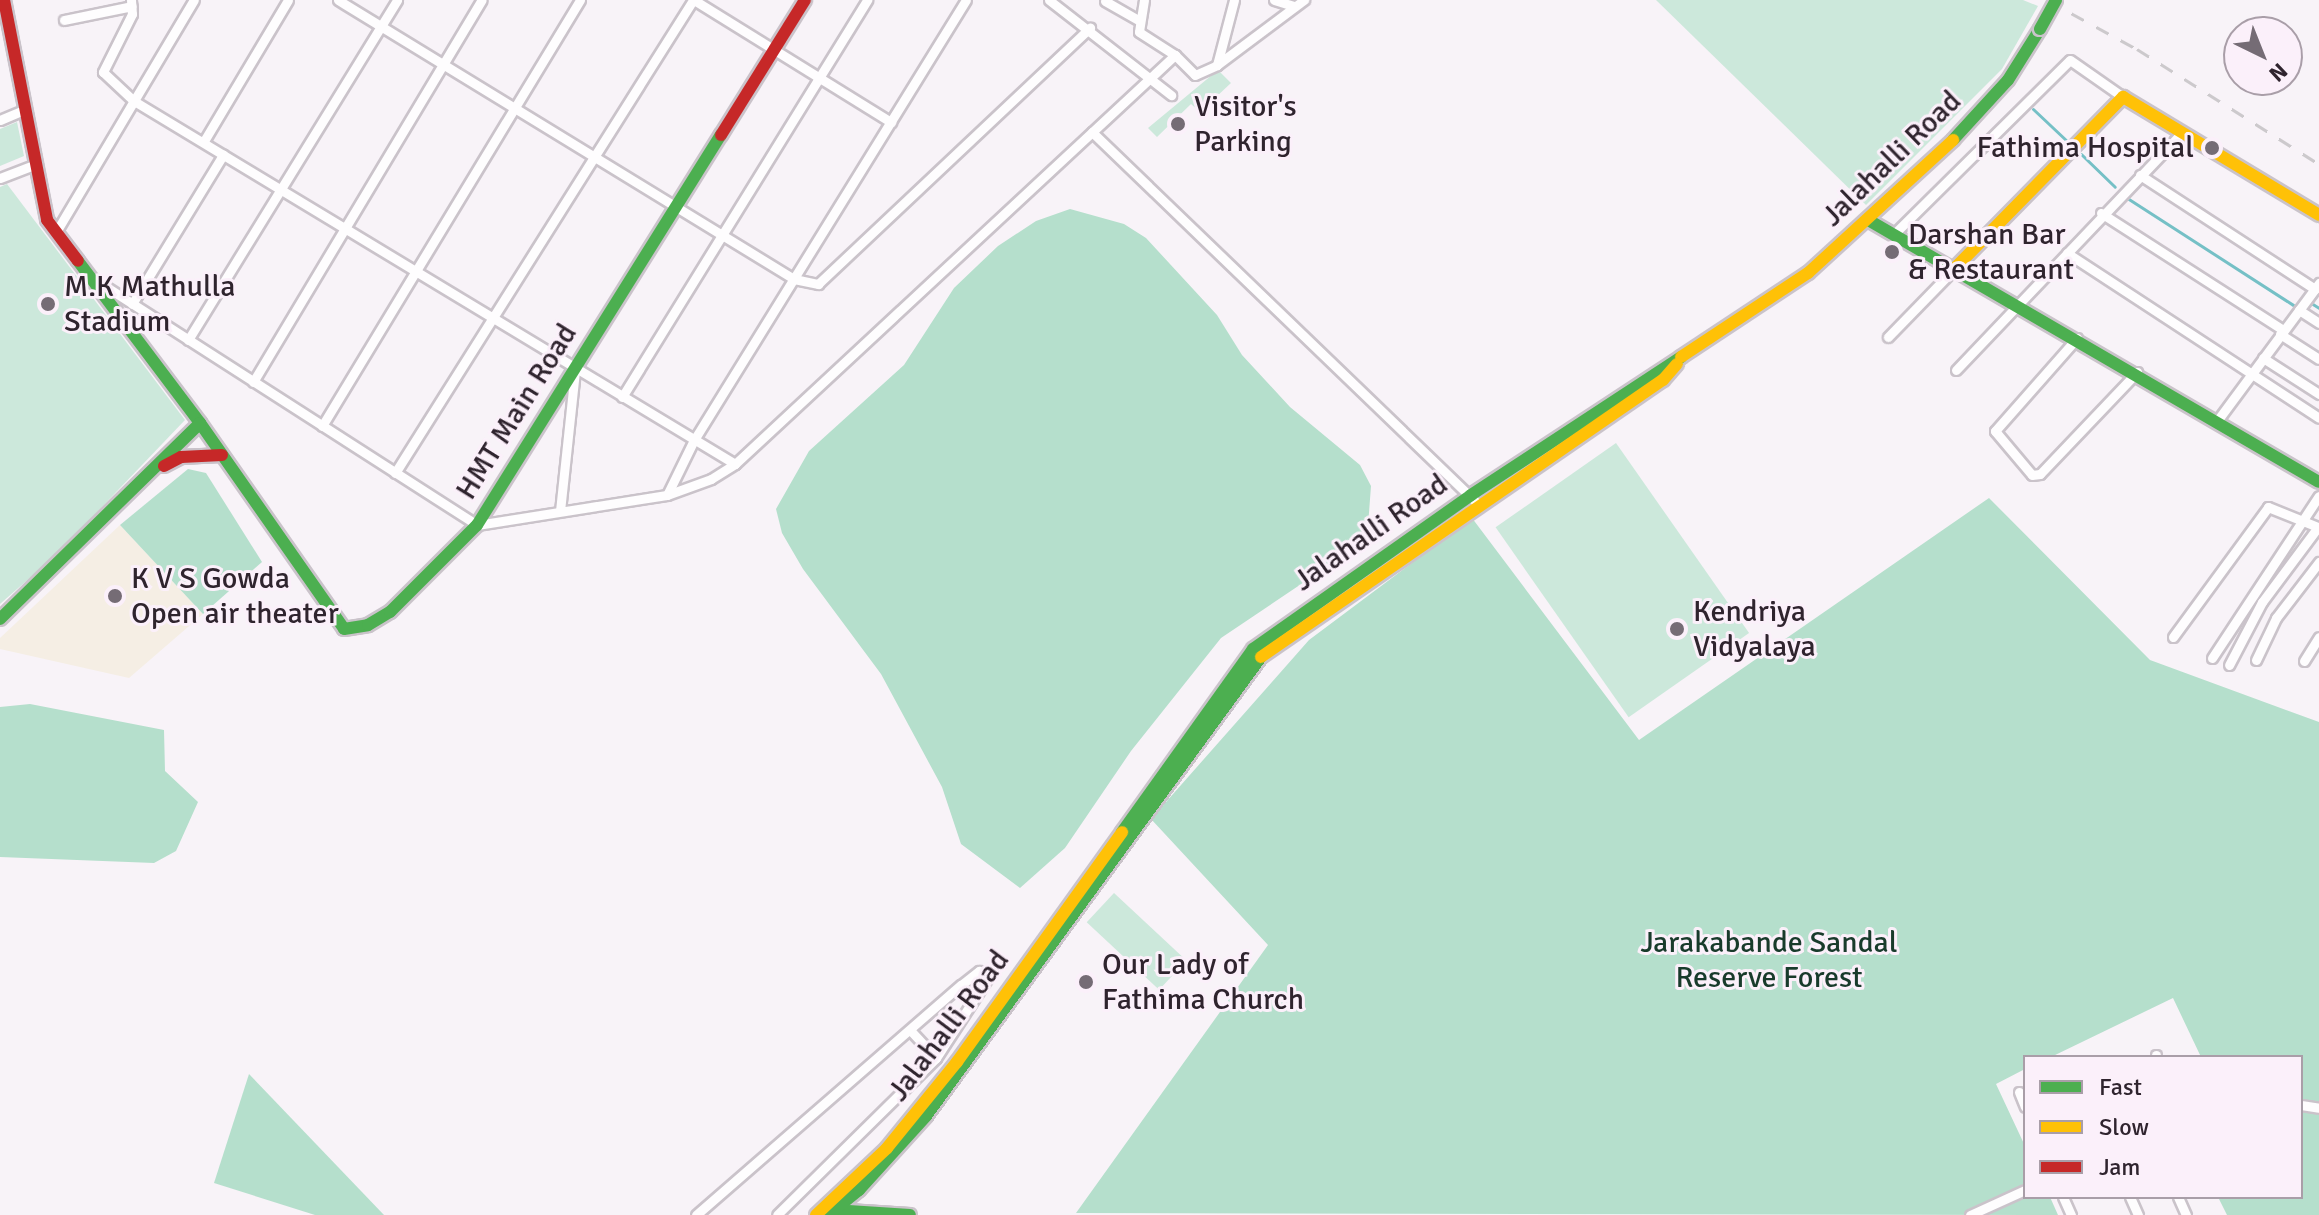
<!DOCTYPE html>
<style>
body{margin:0}
#map{position:relative;width:2319px;height:1215px;overflow:hidden;background:#f8f3f8;font-family:Signika,sans-serif}
div>[style]{position:absolute}
[style*='--x']{left:calc(var(--x)*1px);top:calc(var(--y)*1px);width:calc(var(--w)*1px);rotate:calc(var(--a)*1deg)}
.commercial>*{inset:0;background:#f5eee4}
.green>*{inset:0;background:#cce8db;transform-origin:0 0}
.forest>*{inset:0;background:#b5dfcc}
.stream>*{height:3px;margin:-1.5px;padding:0 1.5px;transform-origin:1.5px;border-radius:1.5px;background:#75c0c6}
.roads{filter:drop-shadow(2px 0 #cac3ca) drop-shadow(-2px 0 #cac3ca) drop-shadow(0 2px #cac3ca) drop-shadow(0 -2px #cac3ca)}
.street>*{height:9px;margin:-4.5px;padding:0 4.5px;transform-origin:4.5px;border-radius:4.5px;background:#fefdfe}
.fast>*{height:12px;margin:-6px;padding:0 6px;transform-origin:6px;border-radius:6px;background:#4caf50}
.slow>*{height:12px;margin:-6px;padding:0 6px;transform-origin:6px;border-radius:6px;background:#ffc107}
.jam>*{height:12px;margin:-6px;padding:0 6px;transform-origin:6px;border-radius:6px;background:#c62828}
.rail>*{height:3px;margin-top:-1.5px;transform-origin:0;background:repeating-linear-gradient(90deg,#ccc9cc 0 14px,transparent 0 28px)}
.bridges{filter:drop-shadow(2px 0 #cac3ca) drop-shadow(-2px 0 #cac3ca) drop-shadow(0 2px #cac3ca) drop-shadow(0 -2px #cac3ca)}
.fast-bridge>*{height:12px;margin:-6px;padding:0 6px;transform-origin:6px;border-radius:6px;background:#4caf50}
.dots>*{width:22px;height:22px;translate:-50% -50%;box-sizing:border-box;border:4px solid #fbf0fa;border-radius:50%}
span{translate:-50% -50%;white-space:nowrap;text-align:center;line-height:1.15;-webkit-text-stroke:6px #fbf0fa;paint-order:stroke}
.poi-label{font-size:30px;color:#2f242e}
.left{translate:0 -50%;text-align:left}
.right{translate:-100% -50%;text-align:right}
.street-label{font-size:30px;color:#2f242e}
.park-label{font-size:30px;color:#183b2b}
.legend{position:absolute;left:2023px;top:1055px;width:280px;height:144px;box-sizing:border-box;background:#fbf0fa;border:2px solid #a99ea8;margin:0;padding:10px 14px;list-style:none;font-size:24px;color:#2f242e}
.legend li{display:flex;align-items:center;gap:16px;height:40px}
.legend b{width:40px;border:2px solid #a99ea8}
.north{position:absolute;left:2223px;top:16px;width:80px;height:80px;box-sizing:border-box;background:#fbf0fa;border:2px solid #a99ea8;border-radius:50%;rotate:137deg;font-size:22px;font-weight:700;line-height:32px;text-align:center;color:#2f242e}
.north::after{content:'';display:block;margin:auto;width:28px;height:36px;background:#756c75;clip-path:polygon(50% 0,100% 100%,50% 72%,0 100%)}
</style>
<div id="map">
<div class="commercial">
<div style="clip-path:polygon(120px 525px,203px 614px,129px 678px,0 649px,0 638px)"></div>
</div>
<div class="green">
<div style="clip-path:polygon(1656px 0,2023px 0,2038px 6px,2002px 69px,1866px 205px)"></div>
<div style="clip-path:polygon(1218px 70px,1231px 83px,1200px 112px,1191px 104px,1157px 137px,1148px 128px)"></div>
<div style="clip-path:polygon(17px 122px,24px 156px,0 166px,0 129px)"></div>
<div style="clip-path:polygon(7px 184px,185px 420px,57px 554px,0 604px,0 187px)"></div>
<div style="left:1616px;top:443px;width:232px;height:147px;rotate:55deg"></div>
<div style="left:1114px;top:893px;width:99px;height:40px;rotate:43deg"></div>
</div>
<div class="forest">
<div style="clip-path:polygon(1070px 209px,1124px 224px,1146px 238px,1217px 315px,1242px 355px,1290px 407px,1360px 465px,1371px 486px,1368px 526px,1331px 564px,1221px 638px,1131px 751px,1065px 848px,1020px 888px,961px 844px,942px 787px,881px 674px,803px 569px,782px 533px,776px 509px,809px 451px,904px 365px,954px 288px,998px 246px,1036px 221px)"></div>
<div style="clip-path:polygon(188px 469px,206px 473px,262px 562px,203px 614px,120px 525px)"></div>
<div style="clip-path:polygon(1989px 498px,2150px 660px,2319px 722px,2319px 1215px,2227px 1215px,2218px 1197px,2301px 1197px,2301px 1057px,2201px 1057px,2173px 998px,2051px 1057px,2025px 1057px,2025px 1069px,1996px 1084px,2025px 1146px,2025px 1197px,2050px 1197px,2058px 1215px,1076px 1213px,1268px 945px,1151px 819px,1309px 640px,1472px 518px,1639px 740px)"></div>
<div style="clip-path:polygon(30px 704px,164px 730px,165px 771px,198px 802px,176px 851px,154px 863px,0 857px,0 707px)"></div>
<div style="clip-path:polygon(249px 1074px,384px 1215px,315px 1215px,214px 1183px)"></div>
</div>
<div class="stream">
<div style="--x:2033;--y:109;--w:47;--a:43.3"></div>
<div style="--x:2081;--y:154;--w:47;--a:44.1"></div>
<div style="--x:2124;--y:196;--w:201;--a:32.8"></div>
<div style="--x:2311;--y:303;--w:9;--a:32"></div>
</div>
<div class="roads">
<div class="street">
<div style="--x:131;--y:0;--w:14;--a:86"></div>
<div style="--x:132;--y:14;--w:65;--a:116.6"></div>
<div style="--x:103;--y:72;--w:42;--a:43.1"></div>
<div style="--x:134;--y:101;--w:702;--a:31.13"></div>
<div style="--x:338;--y:0;--w:535;--a:31.46"></div>
<div style="--x:794;--y:279;--w:25;--a:12"></div>
<div style="--x:818;--y:284;--w:374;--a:-43.3"></div>
<div style="--x:694;--y:0;--w:232;--a:31.8"></div>
<div style="--x:1049;--y:0;--w:155;--a:37.9"></div>
<div style="--x:1144;--y:0;--w:32;--a:99"></div>
<div style="--x:1139;--y:32;--w:43;--a:32.6"></div>
<div style="--x:1274;--y:0;--w:21;--a:17"></div>
<div style="--x:1105;--y:1;--w:40;--a:29.7"></div>
<div style="--x:64;--y:20;--w:69;--a:-11.6"></div>
<div style="--x:1217;--y:65;--w:67;--a:-75.3"></div>
<div style="--x:0;--y:120;--w:26;--a:-23"></div>
<div style="--x:1092;--y:132;--w:536;--a:43.94"></div>
<div style="--x:204;--y:141;--w:164;--a:-59.2"></div>
<div style="--x:2140;--y:175;--w:209;--a:33.1"></div>
<div style="--x:0;--y:178;--w:39;--a:-21"></div>
<div style="--x:2101;--y:213;--w:216;--a:32.7"></div>
<div style="--x:56;--y:232;--w:270;--a:-59.3"></div>
<div style="--x:1894;--y:234;--w:247;--a:-44.7"></div>
<div style="--x:2070;--y:60;--w:65;--a:34.9"></div>
<div style="--x:2067;--y:253;--w:301;--a:33.2"></div>
<div style="--x:94;--y:279;--w:455;--a:32.7"></div>
<div style="--x:477;--y:525;--w:192;--a:-9"></div>
<div style="--x:667;--y:495;--w:47;--a:-20"></div>
<div style="--x:711;--y:479;--w:28;--a:-32"></div>
<div style="--x:735;--y:464;--w:601;--a:-42.91"></div>
<div style="--x:1175;--y:55;--w:28;--a:45"></div>
<div style="--x:1195;--y:75;--w:24;--a:-24"></div>
<div style="--x:1217;--y:65;--w:109;--a:-36.8"></div>
<div style="--x:132;--y:304;--w:175;--a:-58.6"></div>
<div style="--x:2299;--y:310;--w:24;--a:33"></div>
<div style="--x:2280;--y:334;--w:46;--a:32.7"></div>
<div style="--x:1888;--y:337;--w:96;--a:-45.8"></div>
<div style="--x:2077;--y:338;--w:124;--a:131.4"></div>
<div style="--x:1995;--y:431;--w:57;--a:49.9"></div>
<div style="--x:2032;--y:475;--w:8;--a:-7"></div>
<div style="--x:2040;--y:474;--w:141;--a:-46.4"></div>
<div style="--x:188;--y:340;--w:399;--a:-58.4"></div>
<div style="--x:2263;--y:358;--w:67;--a:32.7"></div>
<div style="--x:1956;--y:370;--w:327;--a:-46.4"></div>
<div style="--x:253;--y:382;--w:445;--a:-59.1"></div>
<div style="--x:622;--y:397;--w:467;--a:-58.3"></div>
<div style="--x:2217;--y:421;--w:172;--a:-53.5"></div>
<div style="--x:322;--y:426;--w:498;--a:-58.8"></div>
<div style="--x:395;--y:473;--w:559;--a:-57.79"></div>
<div style="--x:667;--y:495;--w:61;--a:-63.9"></div>
<div style="--x:694;--y:440;--w:517;--a:-58.28"></div>
<div style="--x:560;--y:511;--w:141;--a:-83.9"></div>
<div style="--x:2173;--y:637;--w:161;--a:-53.8"></div>
<div style="--x:2268;--y:507;--w:54;--a:21.8"></div>
<div style="--x:2318;--y:527;--w:94;--a:126.7"></div>
<div style="--x:2262;--y:602;--w:71;--a:117.6"></div>
<div style="--x:2212;--y:658;--w:194;--a:-56.6"></div>
<div style="--x:2256;--y:660;--w:47;--a:-64.5"></div>
<div style="--x:2276;--y:618;--w:71;--a:-52.5"></div>
<div style="--x:2304;--y:661;--w:28;--a:-58"></div>
<div style="--x:910;--y:1030;--w:38;--a:47"></div>
<div style="--x:2156;--y:1055;--w:2;--a:90"></div>
<div style="--x:2019;--y:1092;--w:16;--a:68"></div>
<div style="--x:2301;--y:1105;--w:18;--a:9"></div>
<div style="--x:2063;--y:1197;--w:20;--a:66"></div>
<div style="--x:2130;--y:1197;--w:20;--a:66"></div>
<div style="--x:2178;--y:1197;--w:20;--a:66"></div>
<div style="--x:696;--y:1215;--w:351;--a:-41"></div>
<div style="--x:961;--y:985;--w:23;--a:-38"></div>
<div style="--x:979;--y:971;--w:11;--a:27"></div>
<div style="--x:989;--y:976;--w:98;--a:122.9"></div>
<div style="--x:936;--y:1058;--w:223;--a:135.4"></div>
<div style="--x:1970;--y:1215;--w:60;--a:-24.4"></div>
</div>
<div class="fast">
<div style="--x:1953;--y:140;--w:81;--a:-47.5"></div>
<div style="--x:2008;--y:80;--w:60;--a:-57.9"></div>
<div style="--x:1870;--y:221;--w:519;--a:30.17"></div>
<div style="--x:78;--y:261;--w:203;--a:53"></div>
<div style="--x:200;--y:423;--w:251;--a:55"></div>
<div style="--x:344;--y:629;--w:24;--a:-9"></div>
<div style="--x:368;--y:625;--w:26;--a:-31"></div>
<div style="--x:390;--y:612;--w:123;--a:-45"></div>
<div style="--x:477;--y:525;--w:460;--a:-58"></div>
<div style="--x:0;--y:619;--w:280;--a:-44.4"></div>
<div style="--x:1122;--y:832;--w:225;--a:-54.4"></div>
<div style="--x:1253;--y:649;--w:267;--a:-35.2"></div>
<div style="--x:1471;--y:495;--w:251;--a:-33.3"></div>
<div style="--x:833;--y:1210;--w:77;--a:3.7"></div>
<div style="--x:828;--y:1215;--w:40;--a:-39"></div>
<div style="--x:859;--y:1190;--w:100;--a:-47.8"></div>
<div style="--x:926;--y:1116;--w:568;--a:-53.88"></div>
</div>
<div class="slow">
<div style="--x:1955;--y:268;--w:240;--a:-45.5"></div>
<div style="--x:2123;--y:97;--w:229;--a:31"></div>
<div style="--x:1681;--y:357;--w:152;--a:-33.5"></div>
<div style="--x:1808;--y:273;--w:197;--a:-42.5"></div>
<div style="--x:1261;--y:657;--w:488;--a:-34.6"></div>
<div style="--x:1663;--y:380;--w:21;--a:-49"></div>
<div style="--x:816;--y:1215;--w:98;--a:-43.3"></div>
<div style="--x:887;--y:1148;--w:111;--a:-50.9"></div>
<div style="--x:957;--y:1062;--w:283;--a:-54.3"></div>
</div>
<div class="jam">
<div style="--x:4;--y:0;--w:224;--a:78.9"></div>
<div style="--x:47;--y:220;--w:51;--a:52.9"></div>
<div style="--x:721;--y:135;--w:159;--a:-58.1"></div>
<div style="--x:164;--y:466;--w:19;--a:-28"></div>
<div style="--x:181;--y:457;--w:41;--a:-2.8"></div>
</div>
</div>
<div class="rail">
<div style="--x:2047;--y:0;--w:102;--a:28.6"></div>
<div style="--x:2137;--y:49;--w:215;--a:32.3"></div>
</div>
<div class="bridges">
<div class="fast-bridge">
<div style="--x:2040;--y:29;--w:33;--a:-61"></div>
</div>
</div>
<div class="dots">
<div style="left:1178px;top:124px;background:#756c75"></div>
<div style="left:2212px;top:148px;background:#756c75"></div>
<div style="left:1892px;top:252px;background:#756c75"></div>
<div style="left:48px;top:304px;background:#756c75"></div>
<div style="left:115px;top:596px;background:#756c75"></div>
<div style="left:1677px;top:629px;background:#756c75"></div>
<div style="left:1086px;top:982px;background:#756c75"></div>
</div>
<div class="poi-label">
<span class="left" style="left:1194px;top:124px">Visitor's<br>Parking</span>
<span class="right" style="left:2194px;top:148px">Fathima Hospital</span>
<span class="left" style="left:1908px;top:252px">Darshan Bar<br>&amp; Restaurant</span>
<span class="left" style="left:64px;top:304px">M.K Mathulla<br>Stadium</span>
<span class="left" style="left:131px;top:596px">K V S Gowda<br>Open air theater</span>
<span class="left" style="left:1693px;top:629px">Kendriya<br>Vidyalaya</span>
<span class="left" style="left:1102px;top:982px">Our Lady of<br>Fathima Church</span>
</div>
<div class="street-label">
<span style="left:1892px;top:159px;rotate:-44deg">Jalahalli Road</span>
<span style="left:517px;top:412px;rotate:-58deg">HMT Main Road</span>
<span style="left:1371px;top:533px;rotate:-35deg">Jalahalli Road</span>
<span style="left:949px;top:1026px;rotate:-53deg">Jalahalli Road</span>
</div>
<div class="park-label">
<span style="left:1769px;top:960px">Jarakabande Sandal<br>Reserve Forest</span>
</div>
<ul class="legend">
<li><b style="height:10px;background:#4caf50"></b>Fast</li>
<li><b style="height:10px;background:#ffc107"></b>Slow</li>
<li><b style="height:10px;background:#c62828"></b>Jam</li>
</ul>
<div class="north">N</div>
</div>
